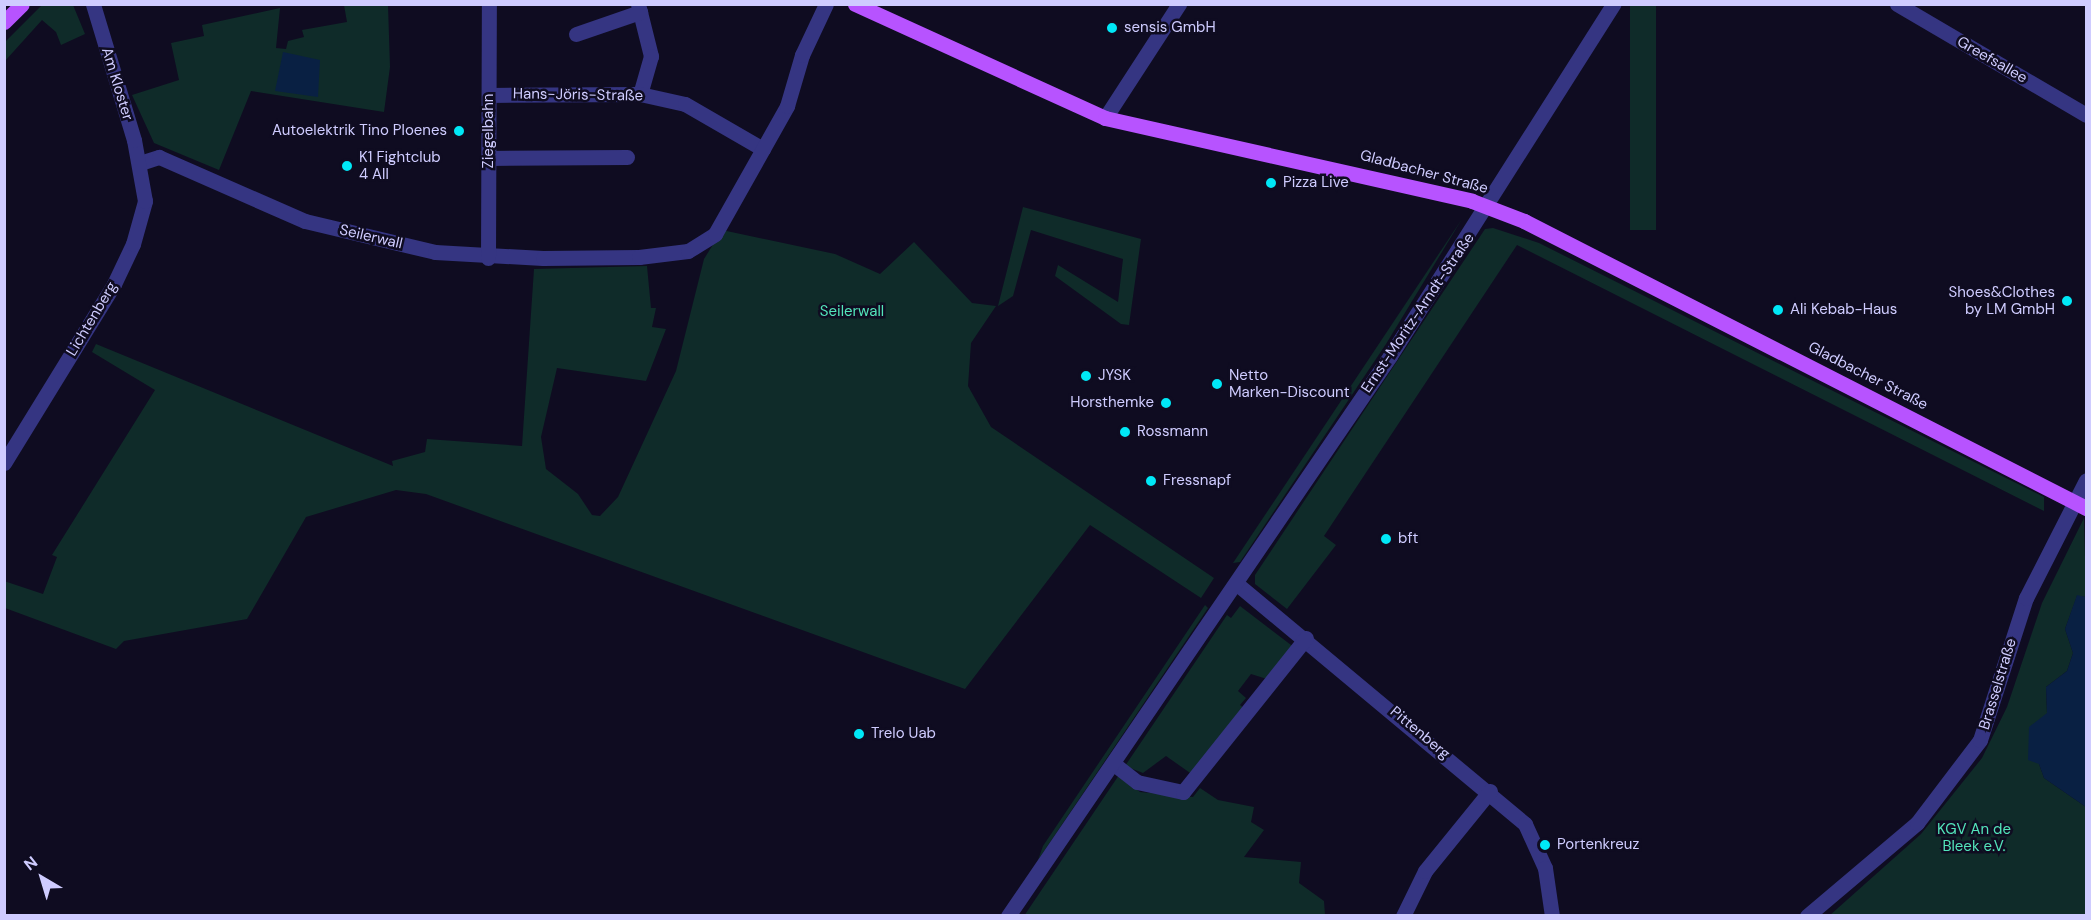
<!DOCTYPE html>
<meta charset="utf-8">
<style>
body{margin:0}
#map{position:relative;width:2091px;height:920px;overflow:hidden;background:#0f0c21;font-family:"DM Sans",sans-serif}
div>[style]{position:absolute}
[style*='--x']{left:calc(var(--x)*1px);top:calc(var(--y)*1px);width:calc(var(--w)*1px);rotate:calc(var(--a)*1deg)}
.green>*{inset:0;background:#0f2b29;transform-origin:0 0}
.water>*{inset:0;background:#092043}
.minor>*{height:15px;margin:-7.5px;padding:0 7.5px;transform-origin:7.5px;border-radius:7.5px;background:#353582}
.major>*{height:15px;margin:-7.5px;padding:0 7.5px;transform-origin:7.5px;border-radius:7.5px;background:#b753ff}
.dots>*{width:16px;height:16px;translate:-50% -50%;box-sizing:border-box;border:3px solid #0f0c21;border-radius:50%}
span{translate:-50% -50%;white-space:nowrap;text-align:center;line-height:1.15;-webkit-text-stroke:5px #0f0c21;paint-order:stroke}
.poi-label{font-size:15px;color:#cfccff}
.left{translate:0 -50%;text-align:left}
.right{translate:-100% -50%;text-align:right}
.street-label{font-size:15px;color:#cfccff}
.park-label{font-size:15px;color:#53e4ba}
.frame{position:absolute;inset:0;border:6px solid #cfccff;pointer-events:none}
.north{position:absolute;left:12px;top:848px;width:60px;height:60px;-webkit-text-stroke:4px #0f0c21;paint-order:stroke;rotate:322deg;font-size:16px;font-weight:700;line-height:24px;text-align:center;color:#cfccff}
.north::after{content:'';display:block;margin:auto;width:21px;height:27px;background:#cfccff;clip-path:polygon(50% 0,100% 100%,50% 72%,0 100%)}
</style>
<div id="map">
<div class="green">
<div style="clip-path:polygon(43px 4px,73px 5px,85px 34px,61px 45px,56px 32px,42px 20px,5px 61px,5px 42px)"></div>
<div style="clip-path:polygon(344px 5px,388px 5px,390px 67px,384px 112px,251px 91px,219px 170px,154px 143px,132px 95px,179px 80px,171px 43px,204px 36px,202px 25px,280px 8px,276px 48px,286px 49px,288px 41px,304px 37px,302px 30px,347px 22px)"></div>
<div style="left:1630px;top:5px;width:26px;height:225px"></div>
<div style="clip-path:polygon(1023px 207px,1141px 239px,1129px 325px,1121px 324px,1055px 276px,1058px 265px,1118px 302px,1123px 259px,1031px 230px,1013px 296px,998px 306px)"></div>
<div style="clip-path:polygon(1462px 219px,1386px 344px,1240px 562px,1233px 563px)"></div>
<div style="clip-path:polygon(1493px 228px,1539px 243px,2002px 476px,2044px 497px,2044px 511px,1517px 245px,1324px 536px,1336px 545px,1287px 609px,1255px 584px,1255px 575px,1485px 229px)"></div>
<div style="clip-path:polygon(722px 230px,835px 254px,880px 274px,914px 242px,972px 303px,996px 306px,971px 343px,968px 386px,991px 427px,1214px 578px,1201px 598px,1090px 525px,965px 689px,426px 494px,396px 490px,306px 517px,247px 619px,124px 641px,116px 649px,5px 608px,4px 581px,43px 594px,57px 557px,52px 555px,155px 390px,92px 352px,96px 344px,393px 466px,392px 461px,425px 452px,427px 439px,522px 446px,534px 269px,647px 266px,651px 308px,656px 308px,652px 327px,666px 329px,646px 381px,557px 368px,541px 437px,546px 469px,578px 494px,592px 515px,600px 516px,618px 497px,676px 371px,704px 259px)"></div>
<div style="clip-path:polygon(2084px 518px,2086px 597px,2077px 596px,2065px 629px,2073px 653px,2067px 671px,2046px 687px,2047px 713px,2039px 764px,2044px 778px,2086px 807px,2086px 915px,1829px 916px,1921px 834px,1982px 758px,2007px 707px,2042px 603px)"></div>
<div style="clip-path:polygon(1205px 605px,1208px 608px,1038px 860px,1043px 846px)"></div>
<div style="clip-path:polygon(1240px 606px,1295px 648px,1270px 680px,1251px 674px,1238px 691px,1246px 698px,1240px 705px,1246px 710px,1193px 775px,1166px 756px,1143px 773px,1125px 766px,1227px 615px,1231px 618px)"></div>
<div style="clip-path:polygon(1119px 775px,1140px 792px,1193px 797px,1200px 788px,1218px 800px,1254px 807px,1251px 822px,1264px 830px,1244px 857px,1301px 862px,1299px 883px,1324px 901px,1325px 915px,1024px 916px)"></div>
</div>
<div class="water">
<div style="clip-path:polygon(283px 52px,320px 60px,318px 97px,275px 91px)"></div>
<div style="clip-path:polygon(2077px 595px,2086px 597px,2086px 807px,2044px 778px,2039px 764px,2028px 760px,2029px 727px,2047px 713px,2046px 687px,2067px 671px,2073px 653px,2065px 629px)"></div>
</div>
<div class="minor">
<div style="--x:638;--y:4;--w:54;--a:76"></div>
<div style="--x:651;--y:56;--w:40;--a:106"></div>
<div style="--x:1897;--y:4;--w:219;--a:30.4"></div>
<div style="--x:576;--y:34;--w:68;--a:-19"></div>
<div style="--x:489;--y:95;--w:151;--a:-0.4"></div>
<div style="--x:640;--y:94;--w:46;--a:12.5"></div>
<div style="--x:685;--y:104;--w:90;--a:30"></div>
<div style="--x:1105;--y:118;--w:136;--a:-57"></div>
<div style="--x:489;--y:158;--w:138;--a:-0.4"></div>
<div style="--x:140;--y:163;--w:20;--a:-18"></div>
<div style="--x:159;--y:157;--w:159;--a:23.7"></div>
<div style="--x:305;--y:221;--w:134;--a:13.4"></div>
<div style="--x:435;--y:252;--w:108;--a:3.2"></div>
<div style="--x:543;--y:258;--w:96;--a:-0.6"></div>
<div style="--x:639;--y:257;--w:49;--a:-7"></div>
<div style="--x:688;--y:251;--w:32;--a:-32"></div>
<div style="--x:715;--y:234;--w:147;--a:-60.6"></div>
<div style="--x:787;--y:106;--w:53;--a:-73.6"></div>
<div style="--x:802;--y:55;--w:56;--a:-64.8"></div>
<div style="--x:488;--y:258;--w:254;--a:-89.8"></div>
<div style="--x:4;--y:463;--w:210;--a:-58.4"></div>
<div style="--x:114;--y:284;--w:44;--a:-64.6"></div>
<div style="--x:133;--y:244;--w:45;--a:-74.4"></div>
<div style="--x:145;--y:201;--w:62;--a:-100.2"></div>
<div style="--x:134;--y:140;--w:142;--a:-106.8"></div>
<div style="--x:1237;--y:584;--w:375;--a:39.8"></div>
<div style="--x:1525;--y:824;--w:48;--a:65.6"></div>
<div style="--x:1545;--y:868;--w:49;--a:81.7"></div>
<div style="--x:1114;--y:764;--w:29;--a:38"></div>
<div style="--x:1137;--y:782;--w:47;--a:12.3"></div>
<div style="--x:1183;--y:792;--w:197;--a:-51.4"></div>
<div style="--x:1008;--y:916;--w:678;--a:-55.7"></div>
<div style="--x:1390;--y:356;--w:417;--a:-57.6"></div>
<div style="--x:1403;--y:916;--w:50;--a:-63.9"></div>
<div style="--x:1425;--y:871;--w:103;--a:-50.9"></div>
<div style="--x:1807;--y:916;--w:144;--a:-40.2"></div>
<div style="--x:1917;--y:823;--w:104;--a:-52.8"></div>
<div style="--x:1980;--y:740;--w:149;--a:-72.1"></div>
<div style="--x:2026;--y:598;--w:132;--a:-63"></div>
</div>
<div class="major">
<div style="--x:855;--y:4;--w:275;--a:24.5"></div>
<div style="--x:1105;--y:118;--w:376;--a:12.7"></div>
<div style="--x:1472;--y:201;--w:56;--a:21"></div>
<div style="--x:1524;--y:221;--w:631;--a:27.05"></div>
<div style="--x:4;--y:22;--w:25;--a:-45"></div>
</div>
<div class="dots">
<div style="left:1112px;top:28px;background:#00e8f7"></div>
<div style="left:459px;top:131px;background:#00e8f7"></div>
<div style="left:347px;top:166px;background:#00e8f7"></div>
<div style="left:1271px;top:183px;background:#00e8f7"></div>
<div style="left:2067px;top:301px;background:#00e8f7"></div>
<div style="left:1778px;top:310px;background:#00e8f7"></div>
<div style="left:1086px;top:376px;background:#00e8f7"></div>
<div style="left:1217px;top:384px;background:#00e8f7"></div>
<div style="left:1166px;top:403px;background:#00e8f7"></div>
<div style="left:1125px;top:432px;background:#00e8f7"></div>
<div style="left:1151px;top:481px;background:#00e8f7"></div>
<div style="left:1386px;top:539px;background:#00e8f7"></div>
<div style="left:859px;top:734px;background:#00e8f7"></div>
<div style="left:1545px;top:845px;background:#00e8f7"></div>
</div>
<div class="poi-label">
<span class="left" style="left:1124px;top:28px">sensis GmbH</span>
<span class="right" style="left:447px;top:131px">Autoelektrik Tino Ploenes</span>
<span class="left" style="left:359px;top:166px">K1 Fightclub<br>4 All</span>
<span class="left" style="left:1283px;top:183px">Pizza Live</span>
<span class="right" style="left:2055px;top:301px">Shoes&amp;Clothes<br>by LM GmbH</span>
<span class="left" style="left:1790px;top:310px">Ali Kebab-Haus</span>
<span class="left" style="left:1229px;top:384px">Netto<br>Marken-Discount</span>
<span class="left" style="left:1098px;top:376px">JYSK</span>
<span class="right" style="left:1154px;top:403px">Horsthemke</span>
<span class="left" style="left:1137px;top:432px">Rossmann</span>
<span class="left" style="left:1163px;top:481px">Fressnapf</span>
<span class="left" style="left:1398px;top:539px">bft</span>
<span class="left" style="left:871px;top:734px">Trelo Uab</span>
<span class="left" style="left:1557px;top:845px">Portenkreuz</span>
</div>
<div class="street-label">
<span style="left:1992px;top:60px;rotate:30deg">Greefsallee</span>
<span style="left:117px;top:84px;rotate:73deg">Am Kloster</span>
<span style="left:578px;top:95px;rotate:1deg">Hans-Jöris-Straße</span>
<span style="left:489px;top:131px;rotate:-90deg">Ziegelbahn</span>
<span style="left:1424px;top:172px;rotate:15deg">Gladbacher Straße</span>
<span style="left:371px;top:237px;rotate:13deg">Seilerwall</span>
<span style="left:1418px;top:313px;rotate:-56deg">Ernst-Moritz-Arndt-Straße</span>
<span style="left:92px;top:319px;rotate:-59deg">Lichtenberg</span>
<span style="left:1868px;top:376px;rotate:27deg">Gladbacher Straße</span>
<span style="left:1998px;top:684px;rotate:-73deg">Brasselstraße</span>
<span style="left:1420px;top:733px;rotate:40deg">Pittenberg</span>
</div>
<div class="park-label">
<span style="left:852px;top:312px">Seilerwall</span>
<span style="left:1974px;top:838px">KGV An de<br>Bleek e.V.</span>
</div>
<div class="frame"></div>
<div class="north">N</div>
</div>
